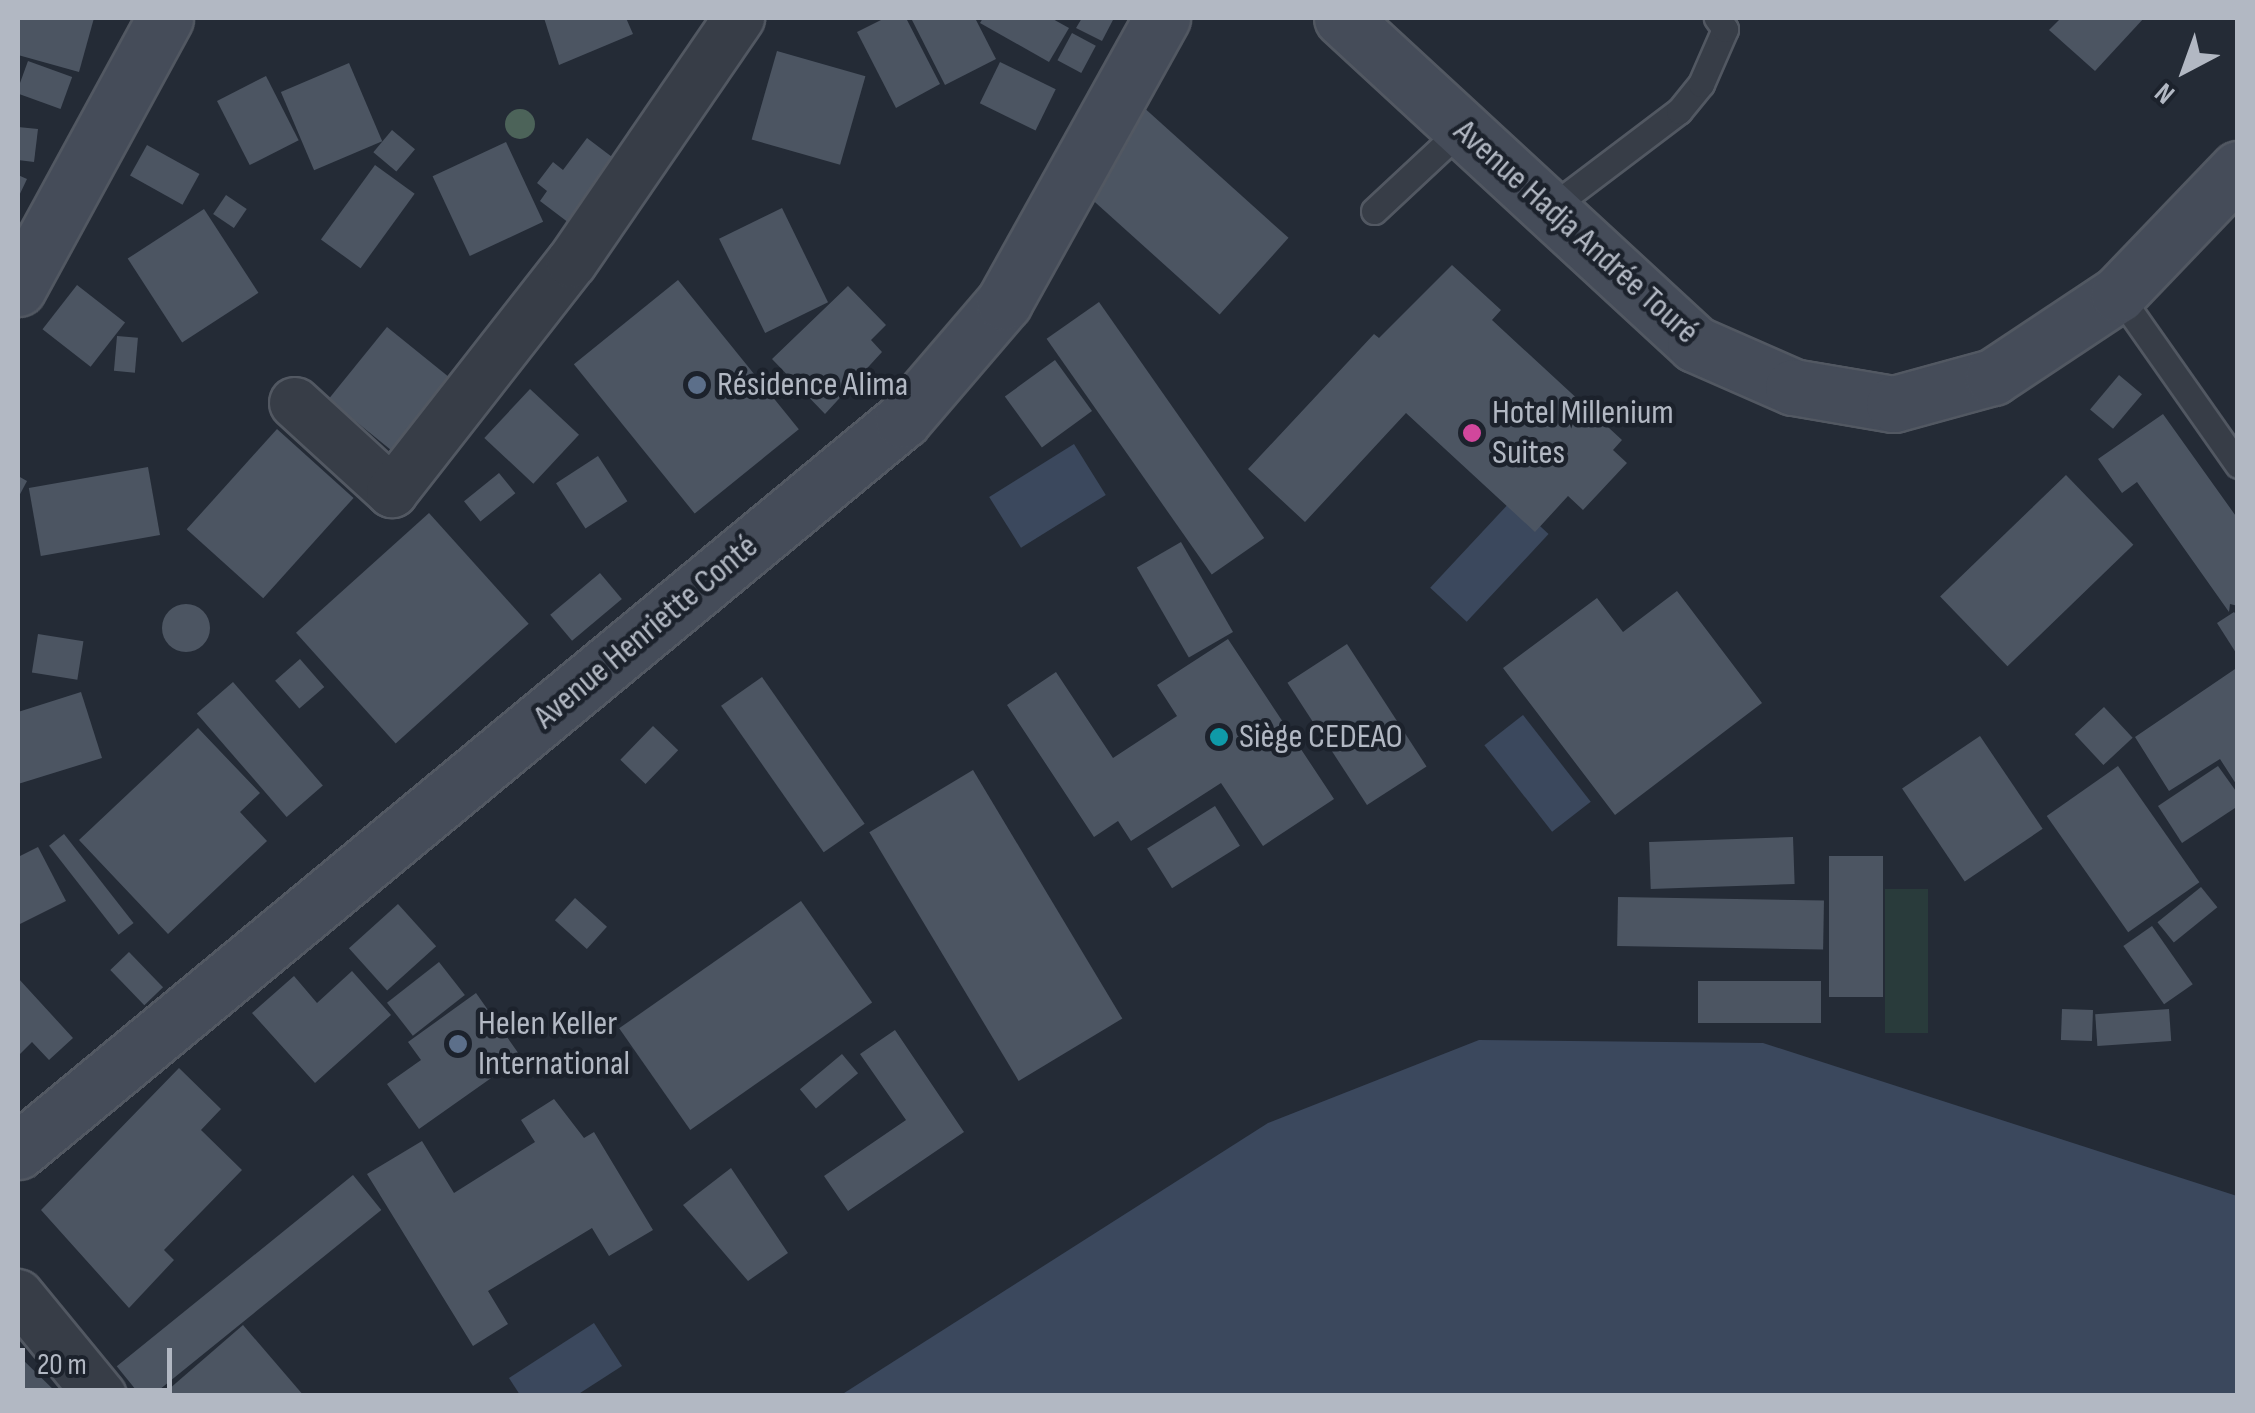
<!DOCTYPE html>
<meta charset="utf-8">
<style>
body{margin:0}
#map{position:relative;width:2255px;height:1413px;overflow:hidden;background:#242b36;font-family:"Sofia Sans Condensed",sans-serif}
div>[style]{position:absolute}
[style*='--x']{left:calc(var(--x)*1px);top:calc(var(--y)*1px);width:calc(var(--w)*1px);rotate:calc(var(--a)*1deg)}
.green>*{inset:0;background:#293b3b;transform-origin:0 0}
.water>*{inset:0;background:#3b485d;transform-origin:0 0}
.building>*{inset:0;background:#4c5562;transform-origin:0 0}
.round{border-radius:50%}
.roads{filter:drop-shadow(2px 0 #525862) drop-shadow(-2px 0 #525862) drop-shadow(0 2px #525862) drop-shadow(0 -2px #525862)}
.service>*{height:25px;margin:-12.5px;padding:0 12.5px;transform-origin:12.5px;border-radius:12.5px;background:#373d47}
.minor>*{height:50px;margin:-25px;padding:0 25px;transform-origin:25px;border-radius:25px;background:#373d47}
.secondary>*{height:55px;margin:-27.5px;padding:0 27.5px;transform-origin:27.5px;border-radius:27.5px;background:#454c59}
.trees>*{width:30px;height:30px;margin:-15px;border-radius:50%;background:#4c6359}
.dots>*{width:28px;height:28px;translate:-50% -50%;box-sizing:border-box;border:5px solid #1c222c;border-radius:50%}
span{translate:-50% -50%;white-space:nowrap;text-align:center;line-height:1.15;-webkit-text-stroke:9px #1c222c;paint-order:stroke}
.street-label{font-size:35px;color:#b2b8c3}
.poi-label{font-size:35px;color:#b2b8c3}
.left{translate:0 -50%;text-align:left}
.frame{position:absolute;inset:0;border:20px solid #b2b8c3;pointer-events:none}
.north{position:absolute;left:2135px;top:20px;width:100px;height:100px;-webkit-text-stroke:8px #1c222c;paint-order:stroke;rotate:221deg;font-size:28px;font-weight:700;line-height:40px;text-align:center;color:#b2b8c3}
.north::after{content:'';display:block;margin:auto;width:35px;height:45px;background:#b2b8c3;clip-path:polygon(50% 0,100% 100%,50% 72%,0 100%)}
.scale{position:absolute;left:20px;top:1348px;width:152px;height:45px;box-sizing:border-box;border:5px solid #b2b8c3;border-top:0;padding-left:12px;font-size:30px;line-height:35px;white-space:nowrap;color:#b2b8c3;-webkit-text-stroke:8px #1c222c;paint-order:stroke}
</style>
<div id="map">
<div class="green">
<div style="left:1885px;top:889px;width:43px;height:144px"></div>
</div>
<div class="water">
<div style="left:1074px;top:444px;width:60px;height:100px;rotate:58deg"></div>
<div style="left:1512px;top:500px;width:50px;height:120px;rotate:43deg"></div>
<div style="left:1523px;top:715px;width:110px;height:49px;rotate:52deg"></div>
<div style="clip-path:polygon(1479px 1040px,1763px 1043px,2237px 1196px,2237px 1395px,841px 1395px,1268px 1123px)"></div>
<div style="clip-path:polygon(594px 1323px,622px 1366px,577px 1395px,520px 1395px,509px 1378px)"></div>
</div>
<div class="building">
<div style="clip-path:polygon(18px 18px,94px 18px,79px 72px,18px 55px)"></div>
<div style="clip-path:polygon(544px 18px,626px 18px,633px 34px,559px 65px)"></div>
<div style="clip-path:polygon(885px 18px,906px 18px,940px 84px,896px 108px,857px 32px)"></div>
<div style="clip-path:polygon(911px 18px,975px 18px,996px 59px,945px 85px)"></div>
<div style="clip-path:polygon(983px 18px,1051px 18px,1069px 28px,1049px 62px,980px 23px)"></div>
<div style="clip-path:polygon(1082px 18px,1114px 18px,1102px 41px,1076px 28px)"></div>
<div style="clip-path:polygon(2061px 18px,2144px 18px,2095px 71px,2049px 30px)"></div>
<div style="left:1072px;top:33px;width:27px;height:31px;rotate:28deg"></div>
<div style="left:777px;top:51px;width:92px;height:92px;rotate:16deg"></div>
<div style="left:28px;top:61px;width:47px;height:34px;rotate:20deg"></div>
<div style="left:1000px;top:62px;width:62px;height:46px;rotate:26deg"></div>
<div style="left:349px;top:63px;width:85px;height:74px;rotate:67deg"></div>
<div style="left:266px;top:76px;width:72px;height:55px;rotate:63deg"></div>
<div style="left:1131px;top:96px;width:212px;height:103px;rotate:42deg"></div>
<div style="clip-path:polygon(18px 127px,38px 129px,34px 162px,18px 160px)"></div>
<div style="left:392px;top:130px;width:30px;height:29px;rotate:40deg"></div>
<div style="clip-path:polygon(587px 138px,616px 160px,569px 223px,540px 201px,547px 191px,537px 183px,553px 162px,563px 170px)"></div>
<div style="left:506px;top:142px;width:88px;height:81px;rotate:65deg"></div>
<div style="left:147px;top:145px;width:60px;height:35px;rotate:29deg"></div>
<div style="left:375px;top:165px;width:49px;height:92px;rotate:36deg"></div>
<div style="clip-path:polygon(18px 175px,27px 179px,18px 198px)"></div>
<div style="left:226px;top:195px;width:25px;height:23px;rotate:34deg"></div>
<div style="left:782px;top:208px;width:105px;height:70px;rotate:64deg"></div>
<div style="left:204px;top:209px;width:100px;height:91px;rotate:57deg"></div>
<div style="clip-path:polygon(1452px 265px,1501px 310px,1492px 320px,1622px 440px,1613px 450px,1627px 463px,1583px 510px,1568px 496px,1535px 532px,1406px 413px,1305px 522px,1248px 469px,1374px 334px,1379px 338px)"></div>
<div style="left:678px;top:280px;width:192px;height:134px;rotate:51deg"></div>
<div style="left:77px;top:285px;width:61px;height:56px;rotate:38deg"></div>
<div style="clip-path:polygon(848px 286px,886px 325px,871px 340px,882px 352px,825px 414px,772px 359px)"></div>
<div style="left:1099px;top:302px;width:288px;height:64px;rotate:55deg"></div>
<div style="left:387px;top:327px;width:84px;height:93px;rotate:39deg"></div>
<div style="left:117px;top:336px;width:21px;height:35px;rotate:5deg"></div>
<div style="left:1055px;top:360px;width:63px;height:62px;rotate:54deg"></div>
<div style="left:2119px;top:375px;width:30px;height:45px;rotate:40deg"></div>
<div style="left:530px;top:389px;width:67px;height:67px;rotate:43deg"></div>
<div style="clip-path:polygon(2163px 414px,2238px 519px,2238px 606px,2230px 604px,2229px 612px,2137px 482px,2122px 493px,2098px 459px)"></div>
<div style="left:277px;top:429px;width:103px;height:135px;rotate:42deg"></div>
<div style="left:598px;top:456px;width:54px;height:50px;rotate:57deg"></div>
<div style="left:148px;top:467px;width:69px;height:121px;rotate:80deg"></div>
<div style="left:499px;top:473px;width:26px;height:45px;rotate:51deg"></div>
<div style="left:2066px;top:475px;width:97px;height:175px;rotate:46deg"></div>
<div style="clip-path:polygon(18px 476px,27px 481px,18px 498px)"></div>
<div style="left:429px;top:513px;width:149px;height:179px;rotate:48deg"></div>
<div style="left:1181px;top:542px;width:104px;height:51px;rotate:60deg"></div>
<div style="left:600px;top:573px;width:34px;height:65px;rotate:50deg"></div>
<div style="clip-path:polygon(1677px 591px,1762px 703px,1615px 815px,1503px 668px,1597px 598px,1623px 632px)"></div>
<div class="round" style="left:162px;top:604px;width:48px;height:48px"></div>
<div style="clip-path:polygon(2234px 612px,2238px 617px,2238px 656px,2217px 623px)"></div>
<div style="left:38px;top:634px;width:46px;height:39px;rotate:9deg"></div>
<div style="clip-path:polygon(1228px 639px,1334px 799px,1263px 846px,1221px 783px,1131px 841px,1118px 821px,1094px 837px,1007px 705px,1056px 672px,1113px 758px,1177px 716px,1157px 685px)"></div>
<div style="left:1347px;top:644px;width:146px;height:71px;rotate:57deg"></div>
<div style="left:300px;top:659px;width:37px;height:33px;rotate:49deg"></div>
<div style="clip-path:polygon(2238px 667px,2238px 787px,2220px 759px,2169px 791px,2135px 737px)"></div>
<div style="left:762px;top:677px;width:179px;height:50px;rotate:55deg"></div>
<div style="left:233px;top:682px;width:137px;height:48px;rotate:49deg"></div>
<div style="clip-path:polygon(81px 692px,102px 758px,18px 784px,18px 712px)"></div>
<div style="left:2104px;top:707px;width:42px;height:40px;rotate:47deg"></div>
<div style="left:653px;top:726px;width:35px;height:47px;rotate:44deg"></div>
<div style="clip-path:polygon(198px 728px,260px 793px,240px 812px,267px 841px,168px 934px,79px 840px)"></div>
<div style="left:1980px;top:736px;width:112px;height:94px;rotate:56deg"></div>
<div style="left:2118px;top:766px;width:142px;height:87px;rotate:55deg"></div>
<div style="clip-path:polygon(2218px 766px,2238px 794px,2238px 806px,2182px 843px,2158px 806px)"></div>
<div style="left:973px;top:770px;width:290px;height:121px;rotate:59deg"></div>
<div style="left:1215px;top:806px;width:47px;height:80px;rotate:58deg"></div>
<div style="left:64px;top:834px;width:113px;height:19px;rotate:52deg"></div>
<div style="left:1793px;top:837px;width:47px;height:144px;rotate:88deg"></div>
<div style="clip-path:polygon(38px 847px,66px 901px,18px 925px,18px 857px)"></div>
<div style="left:1829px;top:856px;width:54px;height:141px"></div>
<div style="left:2201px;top:887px;width:26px;height:56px;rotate:51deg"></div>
<div style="left:1618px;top:897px;width:206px;height:49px;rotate:1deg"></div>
<div style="left:575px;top:898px;width:43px;height:30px;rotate:42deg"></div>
<div style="left:801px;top:901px;width:124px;height:222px;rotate:55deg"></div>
<div style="left:398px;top:904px;width:57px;height:66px;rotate:48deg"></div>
<div style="left:2152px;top:926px;width:71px;height:35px;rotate:55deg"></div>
<div style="left:129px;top:952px;width:49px;height:26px;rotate:46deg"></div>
<div style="left:439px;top:962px;width:42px;height:66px;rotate:52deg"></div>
<div style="clip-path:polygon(352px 971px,391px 1015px,315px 1083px,252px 1013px,294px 976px,317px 1003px)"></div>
<div style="clip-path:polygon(18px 978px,73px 1038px,49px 1060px,32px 1042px,18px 1056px)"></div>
<div style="left:1698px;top:981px;width:123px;height:42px"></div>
<div style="clip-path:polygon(476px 993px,521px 1057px,419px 1129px,387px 1084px,421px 1060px,408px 1042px)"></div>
<div style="left:2062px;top:1009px;width:31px;height:31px;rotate:2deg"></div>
<div style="left:2169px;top:1009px;width:32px;height:74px;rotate:86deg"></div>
<div style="clip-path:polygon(895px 1030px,964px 1132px,848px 1211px,824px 1176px,906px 1120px,860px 1054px)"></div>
<div style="left:842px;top:1054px;width:25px;height:55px;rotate:50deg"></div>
<div style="clip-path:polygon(179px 1068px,221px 1109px,201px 1130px,242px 1170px,164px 1250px,174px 1260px,129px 1308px,41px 1210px)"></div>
<div style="clip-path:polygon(554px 1099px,584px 1138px,594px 1132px,653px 1230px,609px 1256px,592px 1228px,488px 1291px,508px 1324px,473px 1346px,367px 1174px,422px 1141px,454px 1193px,535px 1142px,521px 1120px)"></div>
<div style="clip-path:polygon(731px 1168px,788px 1253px,748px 1281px,683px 1205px)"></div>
<div style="left:353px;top:1175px;width:45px;height:304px;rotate:51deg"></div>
<div style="clip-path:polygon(243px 1325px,304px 1396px,161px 1396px)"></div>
<div style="clip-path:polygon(18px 1355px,60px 1396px,18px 1396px)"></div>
</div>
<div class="roads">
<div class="service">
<div style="--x:1548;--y:210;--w:164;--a:-37.1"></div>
<div style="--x:1679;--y:111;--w:35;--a:-51"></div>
<div style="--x:1701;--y:84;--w:60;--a:-66.4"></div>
<div style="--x:1725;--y:29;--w:14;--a:-126"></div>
<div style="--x:1374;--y:211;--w:120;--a:-43"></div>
<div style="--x:2118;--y:294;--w:209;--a:54.9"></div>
</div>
<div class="minor">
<div style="--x:295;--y:403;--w:132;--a:42.5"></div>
<div style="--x:392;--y:492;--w:292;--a:-52"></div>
<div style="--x:572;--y:262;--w:296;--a:-55.6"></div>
<div style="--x:18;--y:1295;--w:131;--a:50.6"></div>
</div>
<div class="secondary">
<div style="--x:1342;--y:18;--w:481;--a:42.7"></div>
<div style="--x:1695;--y:344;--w:107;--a:23.7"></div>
<div style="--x:1793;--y:387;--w:102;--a:9.6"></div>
<div style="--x:1894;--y:404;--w:103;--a:-15.3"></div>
<div style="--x:1993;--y:377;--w:150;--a:-33.6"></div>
<div style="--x:2118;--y:294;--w:173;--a:-46.2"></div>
<div style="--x:18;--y:288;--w:307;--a:-61.4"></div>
<div style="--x:18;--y:1151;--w:1148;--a:-39.56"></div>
<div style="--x:903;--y:420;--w:155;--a:-49.4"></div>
<div style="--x:1004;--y:302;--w:325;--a:-60.9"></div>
</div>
</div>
<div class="trees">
<div style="left:520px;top:124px"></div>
</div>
<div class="dots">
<div style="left:697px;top:385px;background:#5c6f8a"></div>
<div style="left:1472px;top:433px;background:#d1479c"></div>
<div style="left:1219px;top:737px;background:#0f9aa8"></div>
<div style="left:458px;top:1044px;background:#5c6f8a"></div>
</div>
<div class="street-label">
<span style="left:1576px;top:232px;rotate:42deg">Avenue Hadja Andrée Touré</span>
<span style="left:646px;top:632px;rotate:-40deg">Avenue Henriette Conté</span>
</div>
<div class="poi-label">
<span class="left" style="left:717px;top:385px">Résidence Alima</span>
<span class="left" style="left:1492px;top:433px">Hotel Millenium<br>Suites</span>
<span class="left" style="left:1239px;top:737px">Siège CEDEAO</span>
<span class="left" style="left:478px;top:1044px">Helen Keller<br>International</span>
</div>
<div class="frame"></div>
<div class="north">N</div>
<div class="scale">20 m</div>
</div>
